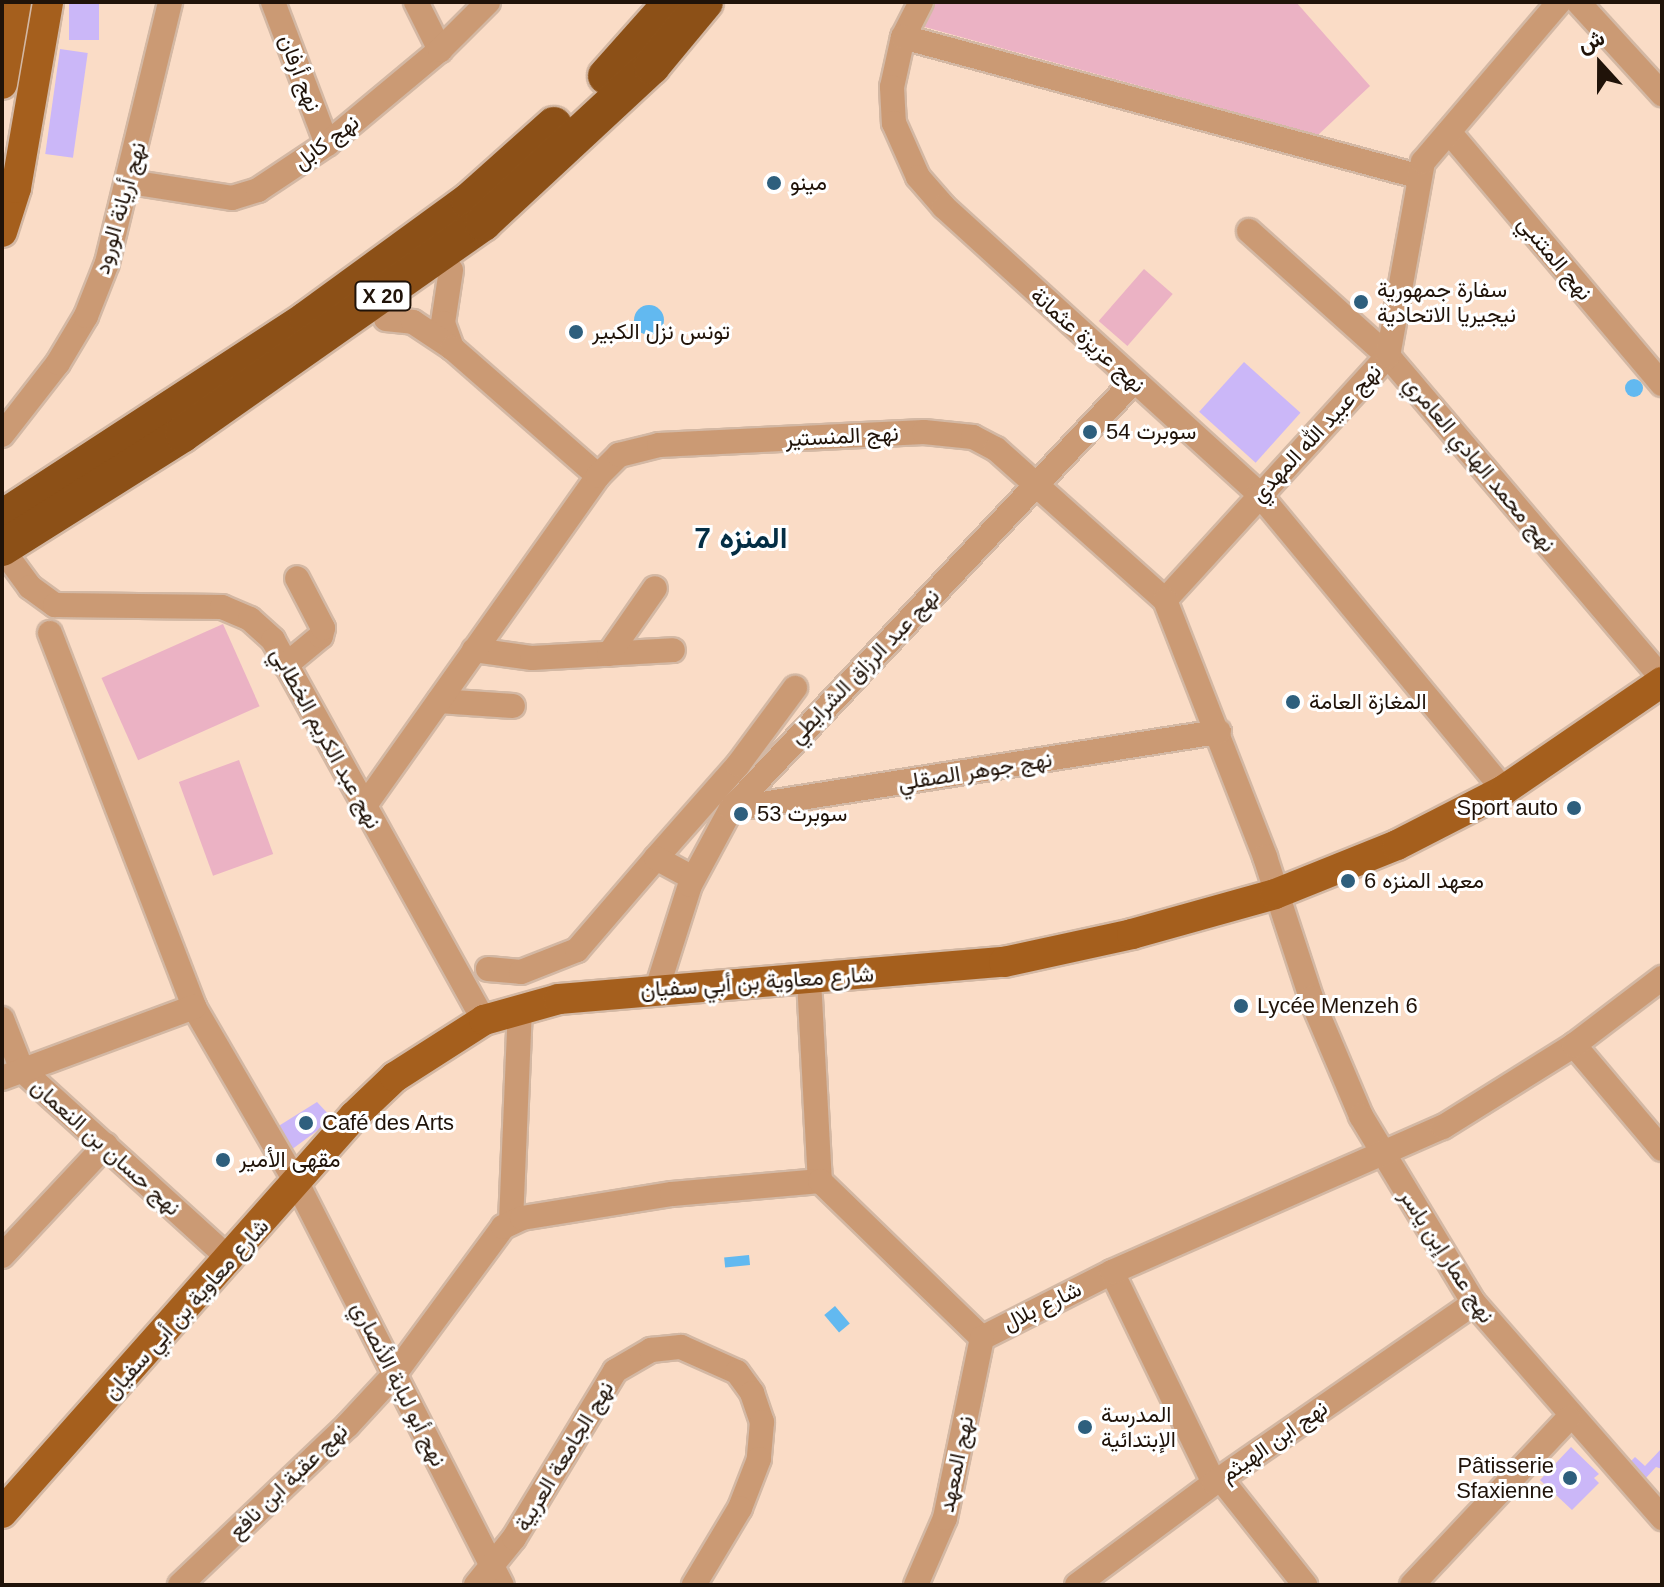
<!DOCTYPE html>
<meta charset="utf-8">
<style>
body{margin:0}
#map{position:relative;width:1664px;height:1587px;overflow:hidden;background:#fadcc6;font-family:Arial,Vazirmatn,sans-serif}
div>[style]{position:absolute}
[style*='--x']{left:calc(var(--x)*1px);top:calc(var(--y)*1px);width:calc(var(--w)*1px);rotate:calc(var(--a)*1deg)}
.green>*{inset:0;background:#ebb2c4;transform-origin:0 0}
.water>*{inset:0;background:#62b9f0;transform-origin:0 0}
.round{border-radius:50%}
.building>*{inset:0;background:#cbb7f8;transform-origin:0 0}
.roads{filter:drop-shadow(2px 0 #d3b8a4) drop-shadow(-2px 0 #d3b8a4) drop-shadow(0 2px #d3b8a4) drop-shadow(0 -2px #d3b8a4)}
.minor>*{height:24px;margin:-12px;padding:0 12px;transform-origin:12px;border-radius:12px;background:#cb9a74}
.major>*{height:30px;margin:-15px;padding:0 15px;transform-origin:15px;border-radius:15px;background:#a55f1d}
.highway>*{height:36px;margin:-18px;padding:0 18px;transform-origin:18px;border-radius:18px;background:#8c5017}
.dots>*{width:22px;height:22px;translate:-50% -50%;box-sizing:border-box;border:4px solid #fff;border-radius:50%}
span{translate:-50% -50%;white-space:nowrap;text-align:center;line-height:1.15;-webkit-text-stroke:6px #fff;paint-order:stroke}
.shield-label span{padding:2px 6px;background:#fff;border:2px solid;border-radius:6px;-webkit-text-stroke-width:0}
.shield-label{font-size:20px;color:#201309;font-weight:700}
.street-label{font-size:22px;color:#201309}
.poi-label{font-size:22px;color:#201309}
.left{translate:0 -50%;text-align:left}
.right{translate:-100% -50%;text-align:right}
.district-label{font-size:30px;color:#042e44;font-weight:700}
.frame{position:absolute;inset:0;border:4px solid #201309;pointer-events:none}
.north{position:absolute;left:1560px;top:24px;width:80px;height:80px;-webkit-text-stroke:6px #fff;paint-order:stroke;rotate:339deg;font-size:22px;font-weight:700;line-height:32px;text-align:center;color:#201309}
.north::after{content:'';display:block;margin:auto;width:28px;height:36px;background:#201309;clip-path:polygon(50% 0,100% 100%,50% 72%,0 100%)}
</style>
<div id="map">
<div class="green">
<div style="clip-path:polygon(936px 2px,1296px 2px,1370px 86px,1318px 135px,921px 26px)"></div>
<div style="left:1144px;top:269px;width:38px;height:69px;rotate:41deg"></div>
<div style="left:223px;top:624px;width:90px;height:133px;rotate:66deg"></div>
<div style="left:239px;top:760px;width:100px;height:64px;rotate:70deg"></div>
</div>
<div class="water">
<div class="round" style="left:634px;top:305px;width:30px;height:30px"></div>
<div class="round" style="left:1625px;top:379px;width:18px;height:18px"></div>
<div style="left:749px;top:1255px;width:10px;height:25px;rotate:84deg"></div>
<div style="left:835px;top:1306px;width:23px;height:14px;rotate:50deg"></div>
</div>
<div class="building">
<div style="left:69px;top:2px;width:30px;height:38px"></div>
<div style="left:60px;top:49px;width:28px;height:106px;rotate:8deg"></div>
<div style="left:1244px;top:362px;width:76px;height:67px;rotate:42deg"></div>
<div style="clip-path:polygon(317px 1102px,333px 1119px,291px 1150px,277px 1127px)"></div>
<div style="clip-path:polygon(1571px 1447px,1599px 1474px,1594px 1478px,1599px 1483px,1572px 1510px,1540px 1480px)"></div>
<div style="clip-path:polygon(1662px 1448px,1662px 1469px,1656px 1467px,1644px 1480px,1627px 1465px,1635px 1457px,1645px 1466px)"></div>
</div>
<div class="roads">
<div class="minor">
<div style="--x:273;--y:2;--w:152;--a:69.2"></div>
<div style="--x:416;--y:2;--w:54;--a:63.4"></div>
<div style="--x:921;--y:2;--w:39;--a:117"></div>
<div style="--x:903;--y:37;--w:51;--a:102.4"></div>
<div style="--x:892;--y:87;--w:36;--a:87"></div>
<div style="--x:894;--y:123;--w:59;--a:66"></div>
<div style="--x:918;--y:177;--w:40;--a:49"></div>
<div style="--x:944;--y:207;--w:426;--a:42.3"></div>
<div style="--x:1259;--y:494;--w:384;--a:50.4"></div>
<div style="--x:1578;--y:2;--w:125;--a:47.6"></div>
<div style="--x:903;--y:37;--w:532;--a:15.13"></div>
<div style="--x:1449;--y:132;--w:330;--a:49.8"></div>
<div style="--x:130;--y:182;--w:103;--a:8.9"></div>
<div style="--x:232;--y:198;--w:27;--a:-17"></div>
<div style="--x:258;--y:190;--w:83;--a:-33.7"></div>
<div style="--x:327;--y:144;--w:147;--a:-39.8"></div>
<div style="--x:440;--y:50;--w:68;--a:-45"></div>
<div style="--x:1249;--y:231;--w:187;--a:42"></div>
<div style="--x:1388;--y:356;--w:423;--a:49.6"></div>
<div style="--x:451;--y:270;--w:54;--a:98.6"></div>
<div style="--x:443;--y:323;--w:27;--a:70"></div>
<div style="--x:386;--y:319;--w:27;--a:6"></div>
<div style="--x:413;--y:322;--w:47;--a:33.7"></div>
<div style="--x:452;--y:348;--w:194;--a:41.2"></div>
<div style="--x:2;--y:435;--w:91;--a:-52.1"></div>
<div style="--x:58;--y:363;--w:55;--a:-59.2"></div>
<div style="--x:86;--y:316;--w:57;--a:-68.4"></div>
<div style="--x:107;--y:263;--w:268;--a:-76.4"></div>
<div style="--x:2;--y:549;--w:47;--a:53.6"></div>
<div style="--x:30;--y:587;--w:31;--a:36"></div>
<div style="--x:55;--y:605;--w:167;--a:0.7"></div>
<div style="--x:222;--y:607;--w:30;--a:23"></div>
<div style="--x:250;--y:619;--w:31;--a:42"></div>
<div style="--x:273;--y:640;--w:435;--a:61"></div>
<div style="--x:1165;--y:600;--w:331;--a:-47.6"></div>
<div style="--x:1388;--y:356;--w:197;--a:-79.8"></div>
<div style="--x:1423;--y:162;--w:210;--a:-49.6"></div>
<div style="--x:50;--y:633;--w:401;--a:68.9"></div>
<div style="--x:194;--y:1007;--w:213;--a:59.8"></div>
<div style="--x:301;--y:1191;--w:442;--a:63"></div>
<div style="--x:474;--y:650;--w:59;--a:7.9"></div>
<div style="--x:532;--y:658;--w:141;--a:-3.2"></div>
<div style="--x:609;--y:654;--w:80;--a:-55.1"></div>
<div style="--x:286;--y:665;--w:45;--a:-39.6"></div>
<div style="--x:321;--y:636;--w:8;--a:-76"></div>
<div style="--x:323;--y:628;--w:56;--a:-117.5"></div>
<div style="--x:439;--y:701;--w:74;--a:3.9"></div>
<div style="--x:363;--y:808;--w:407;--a:-54.7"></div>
<div style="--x:598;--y:476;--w:30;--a:-45"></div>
<div style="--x:619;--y:455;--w:41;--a:-14"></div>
<div style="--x:659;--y:445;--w:265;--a:-2.8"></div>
<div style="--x:924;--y:432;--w:49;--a:5.8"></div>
<div style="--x:973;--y:437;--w:26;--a:28"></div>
<div style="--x:996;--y:449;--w:227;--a:41.8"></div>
<div style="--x:1165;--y:600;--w:276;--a:68.7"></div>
<div style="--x:1265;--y:857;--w:148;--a:71.9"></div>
<div style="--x:1311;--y:998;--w:128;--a:67"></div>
<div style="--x:1361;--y:1116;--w:218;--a:58.9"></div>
<div style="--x:1474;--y:1303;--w:286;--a:48.8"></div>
<div style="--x:731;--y:809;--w:494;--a:-9"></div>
<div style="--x:656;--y:858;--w:124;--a:-48.6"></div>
<div style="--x:738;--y:765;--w:96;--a:-53.5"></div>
<div style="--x:488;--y:969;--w:33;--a:5"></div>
<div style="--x:521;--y:972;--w:60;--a:-21.4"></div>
<div style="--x:577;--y:950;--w:121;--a:-49.3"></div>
<div style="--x:656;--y:858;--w:42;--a:28.4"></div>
<div style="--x:809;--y:980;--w:201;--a:86.9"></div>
<div style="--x:657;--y:989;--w:109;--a:-72.4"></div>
<div style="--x:690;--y:885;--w:86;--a:-61.7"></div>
<div style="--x:731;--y:809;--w:588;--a:-46.72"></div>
<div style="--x:2;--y:1019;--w:55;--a:68.6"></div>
<div style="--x:22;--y:1070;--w:282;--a:42.3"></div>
<div style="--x:1574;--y:1045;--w:136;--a:49.8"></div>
<div style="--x:2;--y:1078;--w:205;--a:-20.3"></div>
<div style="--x:511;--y:1222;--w:214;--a:-87.6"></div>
<div style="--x:2;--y:1256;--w:152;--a:-46.9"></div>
<div style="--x:1112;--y:1272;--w:234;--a:64.2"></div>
<div style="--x:1220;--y:1478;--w:137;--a:51.5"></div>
<div style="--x:180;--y:1585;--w:231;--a:-43.6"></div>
<div style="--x:347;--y:1426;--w:69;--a:-47.3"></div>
<div style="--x:394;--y:1375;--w:184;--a:-53.6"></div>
<div style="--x:503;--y:1227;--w:21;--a:-25"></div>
<div style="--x:522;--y:1218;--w:152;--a:-9.1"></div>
<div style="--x:672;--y:1194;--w:149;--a:-5"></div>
<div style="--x:820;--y:1181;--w:226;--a:44.1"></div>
<div style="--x:982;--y:1338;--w:146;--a:-26.9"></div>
<div style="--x:1112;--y:1272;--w:361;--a:-23.7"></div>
<div style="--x:1443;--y:1127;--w:155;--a:-32"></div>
<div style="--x:1574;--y:1045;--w:111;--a:-37.3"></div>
<div style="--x:476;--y:1585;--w:60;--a:-51"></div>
<div style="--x:514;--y:1538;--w:195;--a:-58.8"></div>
<div style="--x:615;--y:1371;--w:42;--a:-30.3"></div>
<div style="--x:651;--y:1350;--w:30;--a:-6"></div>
<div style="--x:681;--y:1347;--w:61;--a:24.1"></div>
<div style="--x:737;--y:1372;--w:26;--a:54"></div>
<div style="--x:752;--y:1393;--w:31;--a:71"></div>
<div style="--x:762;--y:1422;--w:37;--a:95"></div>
<div style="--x:759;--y:1459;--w:53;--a:111.2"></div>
<div style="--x:740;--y:1508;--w:90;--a:120.9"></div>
<div style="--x:916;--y:1585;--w:73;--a:-66.6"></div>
<div style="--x:945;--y:1518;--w:184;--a:-78.4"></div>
<div style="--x:1077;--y:1585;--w:171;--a:-36.7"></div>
<div style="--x:1214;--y:1483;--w:316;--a:-34.7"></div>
<div style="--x:1412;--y:1585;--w:229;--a:-46.8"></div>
</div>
<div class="major">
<div style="--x:2;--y:84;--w:83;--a:-80.3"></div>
<div style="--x:2;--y:232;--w:46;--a:-72.3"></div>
<div style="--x:16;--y:188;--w:189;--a:-80.2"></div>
<div style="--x:2;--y:1513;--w:531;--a:-48.44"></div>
<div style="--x:354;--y:1116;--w:57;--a:-43.6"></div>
<div style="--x:395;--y:1077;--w:106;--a:-32.6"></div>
<div style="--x:484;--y:1020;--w:78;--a:-15.6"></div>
<div style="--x:559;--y:999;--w:447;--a:-4.8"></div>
<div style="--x:1004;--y:962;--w:131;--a:-12.3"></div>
<div style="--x:1132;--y:934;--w:148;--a:-15.6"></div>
<div style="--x:1275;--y:894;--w:131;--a:-21.9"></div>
<div style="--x:1397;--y:845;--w:120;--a:-27.2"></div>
<div style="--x:1504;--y:790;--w:191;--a:-34.4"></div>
</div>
<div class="highway">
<div style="--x:606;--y:76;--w:99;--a:-48.3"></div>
<div style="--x:2;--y:518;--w:364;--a:-33.1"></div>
<div style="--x:307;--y:319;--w:200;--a:-36.1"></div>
<div style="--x:469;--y:201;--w:114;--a:-41.8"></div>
<div style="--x:2;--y:548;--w:214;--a:-32.2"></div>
<div style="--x:183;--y:434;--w:367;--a:-35.1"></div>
<div style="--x:483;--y:223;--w:231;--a:-42.9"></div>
<div style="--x:652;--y:66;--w:83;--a:-50.4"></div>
</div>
</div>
<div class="dots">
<div style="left:774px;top:183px;background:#2e5f7d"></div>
<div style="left:1361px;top:302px;background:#2e5f7d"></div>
<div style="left:576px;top:332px;background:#2e5f7d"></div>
<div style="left:1090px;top:432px;background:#2e5f7d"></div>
<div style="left:1293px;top:702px;background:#2e5f7d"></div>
<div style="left:1574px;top:808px;background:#2e5f7d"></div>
<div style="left:741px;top:814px;background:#2e5f7d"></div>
<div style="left:1348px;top:881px;background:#2e5f7d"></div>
<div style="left:1241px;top:1006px;background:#2e5f7d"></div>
<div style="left:306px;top:1123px;background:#2e5f7d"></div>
<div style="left:223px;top:1160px;background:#2e5f7d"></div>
<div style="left:1085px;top:1427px;background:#2e5f7d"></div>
<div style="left:1570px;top:1478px;background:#2e5f7d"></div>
</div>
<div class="shield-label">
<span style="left:383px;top:296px">X 20</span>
</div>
<div class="street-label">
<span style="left:300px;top:73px;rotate:69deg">نهج أرفان</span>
<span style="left:326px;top:142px;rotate:-37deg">نهج كابل</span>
<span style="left:120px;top:208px;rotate:-74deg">نهج أريانة الورود</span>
<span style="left:1555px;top:258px;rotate:50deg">نهج المتنبي</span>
<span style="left:1088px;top:340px;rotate:42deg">نهج عزيزة عثمانة</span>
<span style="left:1316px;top:433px;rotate:-47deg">نهج عبيد الله المهدي</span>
<span style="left:842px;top:436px;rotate:-3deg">نهج المنستير</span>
<span style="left:1480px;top:464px;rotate:50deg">نهج محمد الهادي العامري</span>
<span style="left:864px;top:666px;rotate:-46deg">نهج عبد الرزاق الشرايطي</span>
<span style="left:326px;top:738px;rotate:61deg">نهج عبد الكريم الخطابي</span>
<span style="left:975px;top:771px;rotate:-9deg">نهج جوهر الصقلي</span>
<span style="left:757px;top:982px;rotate:-4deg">شارع معاوية بن أبي سفيان</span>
<span style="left:106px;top:1147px;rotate:42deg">نهج حسان بن النعمان</span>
<span style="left:1447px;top:1256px;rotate:57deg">نهج عمار إبن ياسر</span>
<span style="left:1042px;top:1306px;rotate:-26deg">شارع بلال</span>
<span style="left:186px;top:1309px;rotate:-48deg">شارع معاوية بن أبي سفيان</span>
<span style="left:399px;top:1384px;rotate:63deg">نهج أبو لبابة الأنصاري</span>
<span style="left:1274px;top:1441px;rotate:-35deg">نهج ابن الهيثم</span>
<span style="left:564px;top:1456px;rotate:-59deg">نهج الجامعة العربية</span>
<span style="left:956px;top:1464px;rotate:-78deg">نهج المعهد</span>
<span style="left:288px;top:1481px;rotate:-44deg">نهج عقبة ابن نافع</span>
</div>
<div class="poi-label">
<span class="left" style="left:790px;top:183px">مينو</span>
<span class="left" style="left:1377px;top:302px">سفارة جمهورية<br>نيجيريا الاتحادية</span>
<span class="left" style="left:592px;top:332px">تونس نزل الكبير</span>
<span class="left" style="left:1106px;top:432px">سوبرت 54</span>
<span class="left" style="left:1309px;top:702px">المغازة العامة</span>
<span class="right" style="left:1558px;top:808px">Sport auto</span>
<span class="left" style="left:757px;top:814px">سوبرت 53</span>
<span class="left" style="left:1364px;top:881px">معهد المنزه 6</span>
<span class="left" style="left:1257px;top:1006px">Lycée Menzeh 6</span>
<span class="left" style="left:322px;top:1123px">Café des Arts</span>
<span class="left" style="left:239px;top:1160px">مقهى الأمير</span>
<span class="left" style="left:1101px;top:1427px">المدرسة<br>الإبتدائية</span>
<span class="right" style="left:1554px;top:1478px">Pâtisserie<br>Sfaxienne</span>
</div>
<div class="district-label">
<span style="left:741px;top:538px">المنزه 7</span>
</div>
<div class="frame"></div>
<div class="north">ش</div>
</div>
